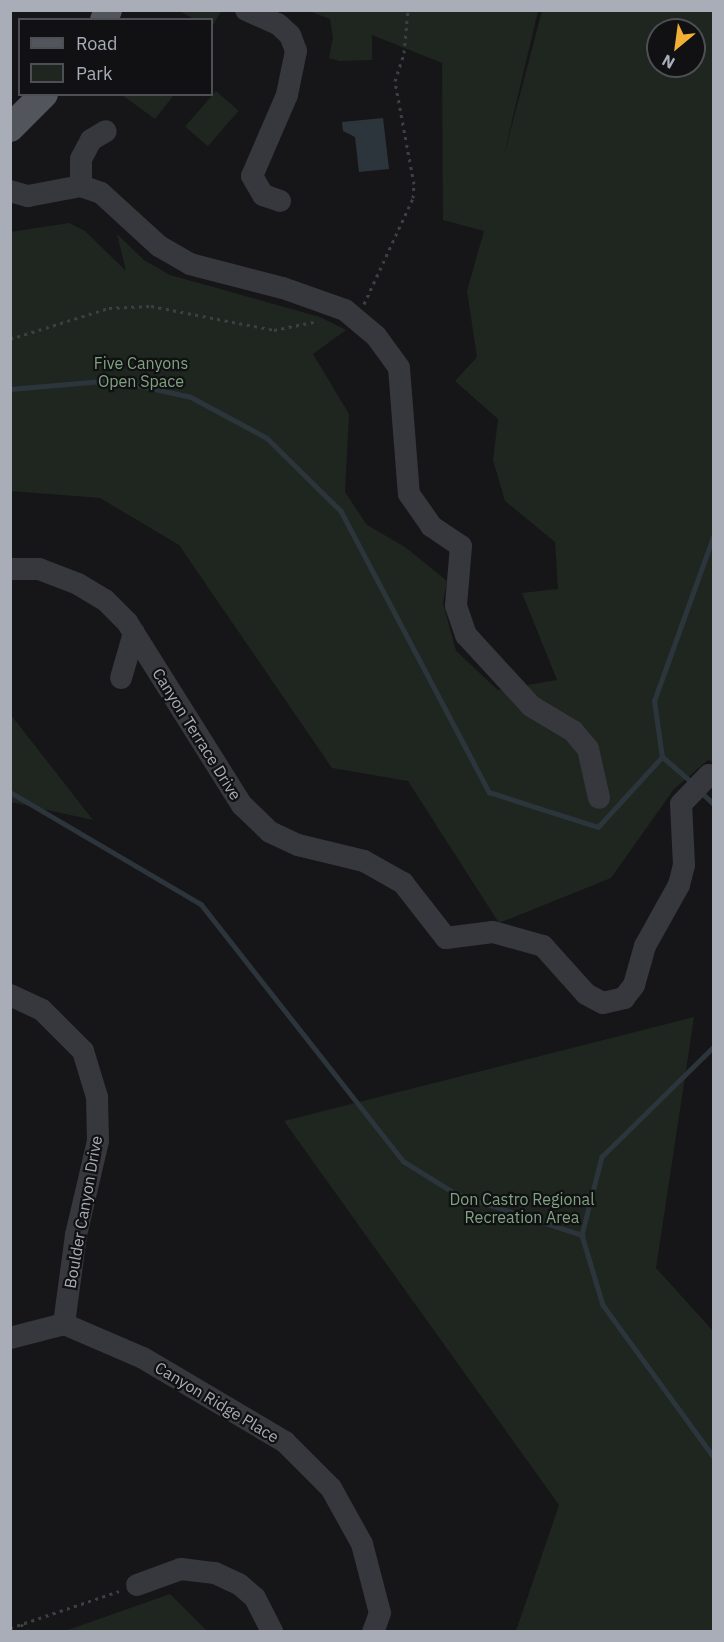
<!DOCTYPE html>
<style>
body{margin:0}
#map{position:relative;width:724px;height:1642px;overflow:hidden;background:#161618;font-family:"IBM Plex Sans",sans-serif}
div>[style]{position:absolute}
[style*='--x']{left:calc(var(--x)*1px);top:calc(var(--y)*1px);width:calc(var(--w)*1px);rotate:calc(var(--a)*1deg)}
.green>*{inset:0;background:#1e261f;transform-origin:0 0}
.water>*{inset:0;background:#2c353c}
.stream>*{height:4.5px;margin:-2.25px;padding:0 2.25px;transform-origin:2.25px;border-radius:2.25px;background:#2c353c}
.path>*{height:3px;margin-top:-1.5px;transform-origin:0;background:repeating-linear-gradient(90deg,#3d3f44 0 3px,transparent 0 7.5px)}
.minor>*{height:22px;margin:-11px;padding:0 11px;transform-origin:11px;border-radius:11px;background:#37383d}
.major>*{height:28px;margin:-14px;padding:0 14px;transform-origin:14px;border-radius:14px;background:#53555c}
span{translate:-50% -50%;white-space:nowrap;text-align:center;line-height:1.15;-webkit-text-stroke:4.5px #111113;paint-order:stroke}
.park-label{font-size:16px;color:#7fa381}
.street-label{font-size:16px;color:#a8adb8}
.frame{position:absolute;inset:0;border:12px solid #a8adb8;pointer-events:none}
.legend{position:absolute;left:18px;top:18px;width:195px;height:78px;box-sizing:border-box;background:#111113;border:2px solid #4d4f55;margin:0;padding:8px 10px;list-style:none;font-size:18px;color:#a8adb8}
.legend li{display:flex;align-items:center;gap:12px;height:30px}
.legend b{width:30px;border:2px solid #4d4f55}
.north{position:absolute;left:646px;top:18px;width:60px;height:60px;box-sizing:border-box;background:#111113;border:2px solid #4d4f55;border-radius:50%;rotate:209deg;font-size:16px;font-weight:700;line-height:24px;text-align:center;color:#a8adb8}
.north::after{content:'';display:block;margin:auto;width:21px;height:27px;background:#f2b134;clip-path:polygon(50% 0,100% 100%,50% 72%,0 100%)}
</style>
<div id="map">
<div class="green">
<div style="clip-path:polygon(179px 11px,221px 11px,212px 27px,212px 20px,194px 19px)"></div>
<div style="clip-path:polygon(evenodd,309px 11px,538px 11px,503px 159px,542px 11px,713px 11px,713px 762px,708px 760px,674px 789px,611px 878px,499px 923px,408px 781px,332px 768px,179px 545px,100px 498px,11px 491px,10px 232px,69px 223px,85px 231px,126px 271px,117px 234px,144px 260px,170px 275px,320px 317px,346px 330px,313px 354px,349px 414px,345px 492px,367px 525px,405px 547px,447px 581px,443px 603px,456px 651px,498px 690px,557px 680px,522px 593px,558px 589px,555px 542px,505px 501px,493px 460px,498px 419px,455px 381px,477px 357px,467px 291px,484px 231px,443px 220px,442px 63px,372px 35px,372px 60px,339px 61px,329px 58px,333px 38px,330px 19px,309px 11px,658px 30px,694px 30px,694px 66px,658px 66px,658px 30px)"></div>
<div style="left:216px;top:91px;width:30px;height:47px;rotate:41deg"></div>
<div style="clip-path:polygon(122px 95px,174px 95px,155px 119px)"></div>
<div style="clip-path:polygon(10px 715px,11px 715px,93px 820px,11px 802px)"></div>
<div style="clip-path:polygon(694px 1017px,656px 1268px,713px 1331px,713px 1631px,516px 1631px,559px 1505px,284px 1121px)"></div>
<div style="clip-path:polygon(170px 1594px,207px 1631px,65px 1631px)"></div>
</div>
<div class="water">
<div style="clip-path:polygon(383px 118px,389px 169px,359px 172px,355px 137px,343px 131px,342px 122px)"></div>
</div>
<div class="stream">
<div style="--x:10;--y:389;--w:104;--a:-4.9"></div>
<div style="--x:114;--y:380;--w:79;--a:12.4"></div>
<div style="--x:191;--y:397;--w:86;--a:28.3"></div>
<div style="--x:267;--y:438;--w:104;--a:44.6"></div>
<div style="--x:341;--y:511;--w:318;--a:62.2"></div>
<div style="--x:489;--y:792;--w:114;--a:17.8"></div>
<div style="--x:598;--y:827;--w:95;--a:-47.6"></div>
<div style="--x:692;--y:783;--w:40;--a:-139"></div>
<div style="--x:662;--y:757;--w:57;--a:-98.1"></div>
<div style="--x:654;--y:701;--w:177;--a:-70.2"></div>
<div style="--x:10;--y:792;--w:221;--a:30.4"></div>
<div style="--x:201;--y:904;--w:327;--a:51.8"></div>
<div style="--x:403;--y:1161;--w:62;--a:31.9"></div>
<div style="--x:456;--y:1194;--w:133;--a:18"></div>
<div style="--x:702;--y:793;--w:16;--a:43"></div>
<div style="--x:714;--y:1047;--w:157;--a:135.5"></div>
<div style="--x:602;--y:1157;--w:81;--a:104.4"></div>
<div style="--x:582;--y:1235;--w:73;--a:73.3"></div>
<div style="--x:603;--y:1305;--w:188;--a:53.9"></div>
</div>
<div class="path">
<div style="--x:364;--y:304;--w:117;--a:-65.2"></div>
<div style="--x:413;--y:198;--w:14;--a:-86"></div>
<div style="--x:414;--y:184;--w:105;--a:-100.5"></div>
<div style="--x:395;--y:81;--w:29;--a:-72"></div>
<div style="--x:404;--y:53;--w:43;--a:-84.7"></div>
<div style="--x:10;--y:339;--w:104;--a:-17.4"></div>
<div style="--x:109;--y:308;--w:42;--a:-2.7"></div>
<div style="--x:151;--y:306;--w:125;--a:11"></div>
<div style="--x:274;--y:330;--w:45;--a:-11.6"></div>
<div style="--x:21;--y:1624;--w:11;--a:49"></div>
<div style="--x:10;--y:1628;--w:115;--a:-18.7"></div>
</div>
<div class="minor">
<div style="--x:246;--y:10;--w:35;--a:24"></div>
<div style="--x:278;--y:24;--w:16;--a:43"></div>
<div style="--x:290;--y:35;--w:17;--a:69"></div>
<div style="--x:296;--y:51;--w:45;--a:101.6"></div>
<div style="--x:287;--y:95;--w:88;--a:113.4"></div>
<div style="--x:252;--y:176;--w:22;--a:60"></div>
<div style="--x:263;--y:195;--w:18;--a:19"></div>
<div style="--x:81;--y:186;--w:27;--a:-90"></div>
<div style="--x:81;--y:159;--w:21;--a:-62"></div>
<div style="--x:91;--y:140;--w:17;--a:-31"></div>
<div style="--x:10;--y:191;--w:19;--a:16"></div>
<div style="--x:28;--y:196;--w:54;--a:-10.7"></div>
<div style="--x:81;--y:186;--w:21;--a:19"></div>
<div style="--x:101;--y:193;--w:79;--a:42.4"></div>
<div style="--x:159;--y:246;--w:36;--a:30"></div>
<div style="--x:190;--y:264;--w:96;--a:14.5"></div>
<div style="--x:283;--y:288;--w:66;--a:19.5"></div>
<div style="--x:345;--y:310;--w:40;--a:40"></div>
<div style="--x:376;--y:336;--w:39;--a:54"></div>
<div style="--x:399;--y:368;--w:126;--a:85.5"></div>
<div style="--x:409;--y:494;--w:39;--a:55"></div>
<div style="--x:431;--y:526;--w:36;--a:34"></div>
<div style="--x:461;--y:546;--w:60;--a:94.8"></div>
<div style="--x:456;--y:606;--w:31;--a:71"></div>
<div style="--x:466;--y:635;--w:96;--a:47.5"></div>
<div style="--x:531;--y:706;--w:49;--a:30.8"></div>
<div style="--x:573;--y:731;--w:23;--a:50"></div>
<div style="--x:588;--y:749;--w:50;--a:77.3"></div>
<div style="--x:10;--y:569;--w:29;--a:0"></div>
<div style="--x:39;--y:569;--w:42;--a:21"></div>
<div style="--x:78;--y:584;--w:31;--a:31"></div>
<div style="--x:105;--y:600;--w:31;--a:45"></div>
<div style="--x:127;--y:622;--w:216;--a:57.9"></div>
<div style="--x:242;--y:805;--w:39;--a:44"></div>
<div style="--x:270;--y:832;--w:31;--a:25"></div>
<div style="--x:298;--y:845;--w:68;--a:13.6"></div>
<div style="--x:364;--y:861;--w:45;--a:29.4"></div>
<div style="--x:403;--y:883;--w:70;--a:52"></div>
<div style="--x:446;--y:938;--w:47;--a:-7.3"></div>
<div style="--x:493;--y:932;--w:52;--a:15.6"></div>
<div style="--x:543;--y:946;--w:64;--a:48.1"></div>
<div style="--x:586;--y:994;--w:19;--a:28"></div>
<div style="--x:603;--y:1003;--w:22;--a:-13"></div>
<div style="--x:624;--y:998;--w:16;--a:-52"></div>
<div style="--x:634;--y:985;--w:41;--a:-74.2"></div>
<div style="--x:645;--y:946;--w:70;--a:-60.9"></div>
<div style="--x:679;--y:885;--w:21;--a:-76"></div>
<div style="--x:684;--y:865;--w:61;--a:-92.8"></div>
<div style="--x:681;--y:804;--w:40;--a:-46"></div>
<div style="--x:709;--y:775;--w:5;--a:22"></div>
<div style="--x:121;--y:678;--w:47;--a:-73.9"></div>
<div style="--x:10;--y:995;--w:35;--a:25"></div>
<div style="--x:42;--y:1010;--w:58;--a:45"></div>
<div style="--x:83;--y:1051;--w:48;--a:73.1"></div>
<div style="--x:97;--y:1097;--w:44;--a:88.7"></div>
<div style="--x:98;--y:1141;--w:97;--a:103.2"></div>
<div style="--x:76;--y:1235;--w:90;--a:97.7"></div>
<div style="--x:10;--y:1338;--w:56;--a:-14.5"></div>
<div style="--x:64;--y:1324;--w:86;--a:23.3"></div>
<div style="--x:143;--y:1358;--w:165;--a:30.6"></div>
<div style="--x:285;--y:1442;--w:65;--a:45"></div>
<div style="--x:331;--y:1488;--w:64;--a:61"></div>
<div style="--x:362;--y:1544;--w:71;--a:75.4"></div>
<div style="--x:380;--y:1613;--w:20;--a:110"></div>
<div style="--x:137;--y:1585;--w:47;--a:-20"></div>
<div style="--x:181;--y:1569;--w:34;--a:7"></div>
<div style="--x:215;--y:1573;--w:26;--a:25"></div>
<div style="--x:239;--y:1584;--w:21;--a:41"></div>
<div style="--x:255;--y:1598;--w:38;--a:63"></div>
</div>
<div class="major">
<div style="--x:104;--y:20;--w:11;--a:-68"></div>
<div style="--x:10;--y:128;--w:48;--a:-45"></div>
</div>
<div class="park-label">
<span style="left:141px;top:372px">Five Canyons<br>Open Space</span>
<span style="left:522px;top:1208px">Don Castro Regional<br>Recreation Area</span>
</div>
<div class="street-label">
<span style="left:197px;top:734px;rotate:58deg">Canyon Terrace Drive</span>
<span style="left:83px;top:1212px;rotate:-80deg">Boulder Canyon Drive</span>
<span style="left:217px;top:1402px;rotate:31deg">Canyon Ridge Place</span>
</div>
<div class="frame"></div>
<ul class="legend">
<li><b style="height:8px;background:#53555c"></b>Road</li>
<li><b style="height:16px;background:#1e261f"></b>Park</li>
</ul>
<div class="north">N</div>
</div>
